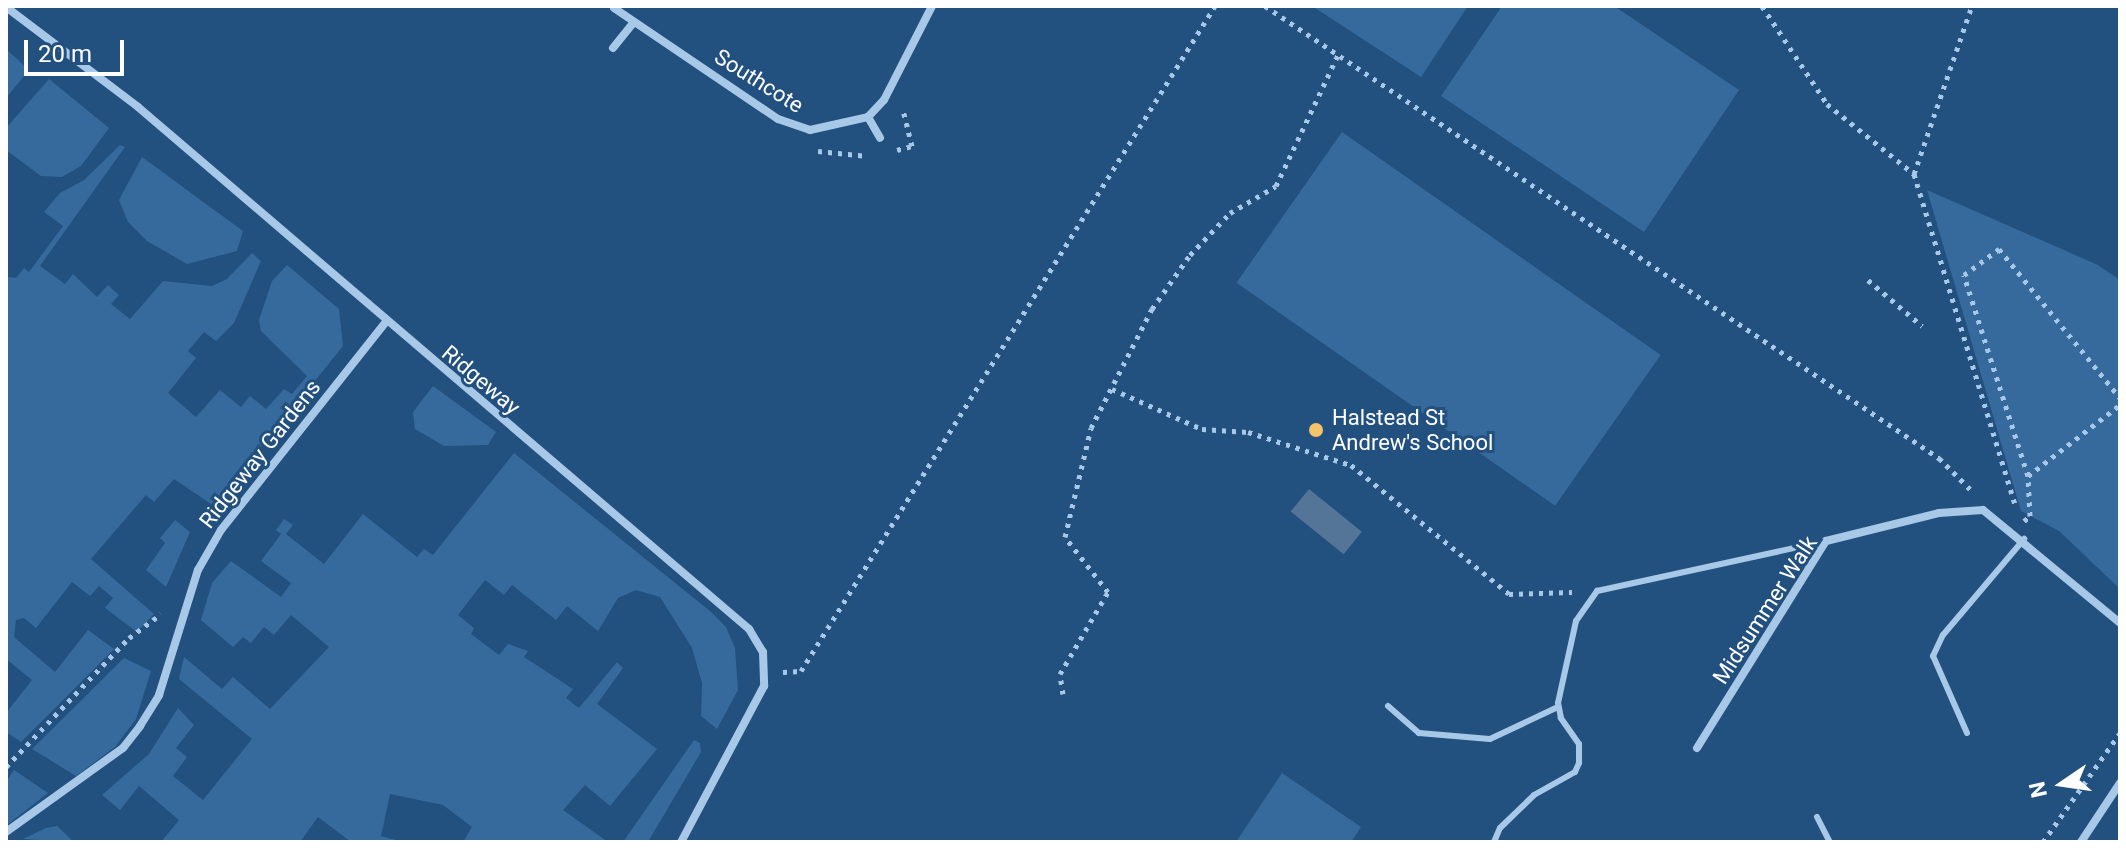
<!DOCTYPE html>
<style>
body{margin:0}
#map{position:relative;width:2126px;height:848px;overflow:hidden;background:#22507f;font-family:Roboto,sans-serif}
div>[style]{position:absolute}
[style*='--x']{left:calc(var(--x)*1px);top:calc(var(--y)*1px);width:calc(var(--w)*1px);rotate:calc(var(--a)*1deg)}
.green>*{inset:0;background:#366a9d;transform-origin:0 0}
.water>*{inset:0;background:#547598;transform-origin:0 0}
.path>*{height:5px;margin-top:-2.5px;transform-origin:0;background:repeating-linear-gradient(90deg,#a7c8e7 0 4px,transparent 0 10px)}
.lane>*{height:6px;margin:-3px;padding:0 3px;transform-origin:3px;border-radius:3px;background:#a7c8e7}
.street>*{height:8px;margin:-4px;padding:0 4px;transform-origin:4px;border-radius:4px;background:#a7c8e7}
.dots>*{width:22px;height:22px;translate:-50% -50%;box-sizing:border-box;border:4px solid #22507f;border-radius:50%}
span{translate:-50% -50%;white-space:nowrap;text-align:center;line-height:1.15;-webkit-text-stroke:6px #22507f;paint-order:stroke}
.street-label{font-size:22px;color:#fff}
.poi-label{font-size:22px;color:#fff}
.left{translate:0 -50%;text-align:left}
.frame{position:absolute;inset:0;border:8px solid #fff;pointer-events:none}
.north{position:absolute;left:2022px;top:744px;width:80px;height:80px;-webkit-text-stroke:6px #22507f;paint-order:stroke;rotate:257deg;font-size:22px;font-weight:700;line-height:32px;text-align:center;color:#fff}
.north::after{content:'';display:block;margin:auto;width:28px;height:36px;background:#fff;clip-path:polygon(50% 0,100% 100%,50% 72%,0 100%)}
.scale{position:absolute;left:24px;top:40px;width:100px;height:36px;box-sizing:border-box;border:4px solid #fff;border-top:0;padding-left:10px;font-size:24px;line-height:28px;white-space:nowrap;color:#fff;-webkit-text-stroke:6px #22507f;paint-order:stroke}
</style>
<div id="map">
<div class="green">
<div style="clip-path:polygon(1312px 6px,1468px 6px,1421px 77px)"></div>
<div style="clip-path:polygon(1502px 6px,1614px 6px,1739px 90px,1644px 232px,1441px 96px)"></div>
<div style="clip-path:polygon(6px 49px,29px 70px,6px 98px)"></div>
<div style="clip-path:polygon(49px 79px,109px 128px,81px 166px,62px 177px,41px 176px,6px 150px,6px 128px)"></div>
<div style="left:1342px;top:132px;width:389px;height:184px;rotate:35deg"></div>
<div style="clip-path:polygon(120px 145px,125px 147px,40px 266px,65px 284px,73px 274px,97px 297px,108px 285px,119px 295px,111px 304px,130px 319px,163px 281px,212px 286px,227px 279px,252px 253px,261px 261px,234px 323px,216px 341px,204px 332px,188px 351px,196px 358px,168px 393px,196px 417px,220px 390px,241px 407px,250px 396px,266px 409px,284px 389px,292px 394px,307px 376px,261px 331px,259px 320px,272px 281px,287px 265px,339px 309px,343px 346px,214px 506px,174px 479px,154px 502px,146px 495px,91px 559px,154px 614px,137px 632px,105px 608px,113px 598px,99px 586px,90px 596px,72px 582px,36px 628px,24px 618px,16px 620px,14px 637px,55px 672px,88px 630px,114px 649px,21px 742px,6px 732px,6px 713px,32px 680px,6px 659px,6px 277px,16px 278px,24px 268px,29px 272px,63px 226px,44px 212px,60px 193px,84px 180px)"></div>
<div style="clip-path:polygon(142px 157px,243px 231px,237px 251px,187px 264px,147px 241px,128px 222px,119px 200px)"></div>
<div style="clip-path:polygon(1927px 190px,2098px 265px,2120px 280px,2120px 589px,2059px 531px,2021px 511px)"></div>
<div style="clip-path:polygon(433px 386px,496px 432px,488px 445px,444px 446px,415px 429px,413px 412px)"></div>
<div style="clip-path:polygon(514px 453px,710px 611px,726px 627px,735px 648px,738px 690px,717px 729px,701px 716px,702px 683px,692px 648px,660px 597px,636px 590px,618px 598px,598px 631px,567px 606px,556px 620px,512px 585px,504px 595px,485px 580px,458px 615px,474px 628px,471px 634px,499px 655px,508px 644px,528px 651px,524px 657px,573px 689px,566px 698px,579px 708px,617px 662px,623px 668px,597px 704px,657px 749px,610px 806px,585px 785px,563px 810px,608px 842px,463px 842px,472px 827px,443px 805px,390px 794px,381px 836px,403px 842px,351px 842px,318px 817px,300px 842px,161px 842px,179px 820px,139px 786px,120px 810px,102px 795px,149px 754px,178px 708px,194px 725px,176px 748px,187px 757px,173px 776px,203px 800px,252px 739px,179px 679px,184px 657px,222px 689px,233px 677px,270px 709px,329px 647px,291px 615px,274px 635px,264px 627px,251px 643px,243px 637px,233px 647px,201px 620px,212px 583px,231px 561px,281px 597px,291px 583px,261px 561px,281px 534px,276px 530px,284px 519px,293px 525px,286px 534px,324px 564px,363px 514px,417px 557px,424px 549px,433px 555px)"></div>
<div style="clip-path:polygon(175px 520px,190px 532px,166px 587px,146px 570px,165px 543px,160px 538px)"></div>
<div style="clip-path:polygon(124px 658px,151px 671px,136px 719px,115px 747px,76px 776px,32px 749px)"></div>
<div style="clip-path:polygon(694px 740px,700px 743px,701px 752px,648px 842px,623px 842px)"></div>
<div style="clip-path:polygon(14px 770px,48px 793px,7px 825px,6px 782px)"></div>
<div style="clip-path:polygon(1282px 773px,1361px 827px,1351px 842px,1236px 842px)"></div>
<div style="clip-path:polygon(57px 826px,74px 842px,23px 839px,46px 828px)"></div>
</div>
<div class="water">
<div style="left:1309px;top:489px;width:68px;height:29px;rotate:39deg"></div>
</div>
<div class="path">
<div style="--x:1265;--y:6;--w:812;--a:33.85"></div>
<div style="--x:1939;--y:458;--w:44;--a:45"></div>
<div style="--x:1762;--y:6;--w:118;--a:56.4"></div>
<div style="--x:1827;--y:104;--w:112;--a:38.8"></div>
<div style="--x:1914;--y:174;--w:349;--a:73"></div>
<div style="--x:897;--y:150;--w:16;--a:-15"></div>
<div style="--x:912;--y:146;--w:38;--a:-104"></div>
<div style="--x:818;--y:151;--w:50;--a:5.7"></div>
<div style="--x:1914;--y:174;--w:178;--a:-71"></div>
<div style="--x:1868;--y:280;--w:71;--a:40.4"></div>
<div style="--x:1112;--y:389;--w:98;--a:24"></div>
<div style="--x:1202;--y:429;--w:46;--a:3.7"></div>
<div style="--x:1248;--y:432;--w:108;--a:17.8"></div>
<div style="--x:1351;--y:465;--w:204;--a:39.2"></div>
<div style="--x:1509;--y:594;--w:63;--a:-1.8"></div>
<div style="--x:2028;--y:476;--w:211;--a:-107.7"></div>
<div style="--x:1964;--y:275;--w:44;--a:-36.6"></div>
<div style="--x:1999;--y:249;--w:192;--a:50.9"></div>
<div style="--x:2024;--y:521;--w:8;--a:-40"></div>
<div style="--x:2030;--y:516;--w:40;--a:-92.9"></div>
<div style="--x:2028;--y:476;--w:116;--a:-37.7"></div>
<div style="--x:783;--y:672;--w:18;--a:-3"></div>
<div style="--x:801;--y:671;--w:783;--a:-58.1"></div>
<div style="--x:1063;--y:694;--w:20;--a:-99"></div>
<div style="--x:1060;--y:674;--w:95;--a:-59.7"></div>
<div style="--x:1108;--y:592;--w:70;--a:-128"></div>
<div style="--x:1065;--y:537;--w:112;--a:-76.6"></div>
<div style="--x:1091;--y:428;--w:134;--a:-62.9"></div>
<div style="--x:1152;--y:309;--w:66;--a:-54.9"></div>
<div style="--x:1190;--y:255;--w:58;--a:-46.4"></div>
<div style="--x:1230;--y:213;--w:53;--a:-30.4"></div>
<div style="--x:1276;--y:186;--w:147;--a:-64.7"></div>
<div style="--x:6;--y:767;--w:178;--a:-46.4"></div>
<div style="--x:129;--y:638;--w:40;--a:-37"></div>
<div style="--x:2043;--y:842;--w:133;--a:-54.8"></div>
</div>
<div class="lane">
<div style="--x:1388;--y:706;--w:41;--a:41.1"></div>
<div style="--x:1419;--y:733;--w:71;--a:4.8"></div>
<div style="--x:1490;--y:739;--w:75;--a:-25.2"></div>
<div style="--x:1967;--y:733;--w:84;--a:-113.8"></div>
<div style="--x:1933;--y:656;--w:23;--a:-65"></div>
<div style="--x:1943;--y:635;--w:126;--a:-49.8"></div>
<div style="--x:1817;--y:817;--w:28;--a:63"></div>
<div style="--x:1494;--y:842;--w:15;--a:-67"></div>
<div style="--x:1500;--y:828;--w:47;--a:-44.1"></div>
<div style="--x:1534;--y:795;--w:47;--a:-29.3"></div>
<div style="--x:1575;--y:772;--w:10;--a:-66"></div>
<div style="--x:1579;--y:763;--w:19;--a:-90"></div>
<div style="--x:1579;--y:744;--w:32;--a:-125"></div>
<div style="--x:1561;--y:718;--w:15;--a:-101"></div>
<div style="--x:1558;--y:703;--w:84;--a:-77.6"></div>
<div style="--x:1576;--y:621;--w:37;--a:-55"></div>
<div style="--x:1597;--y:591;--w:234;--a:-12.3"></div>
</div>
<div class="street">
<div style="--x:6;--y:7;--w:166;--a:37.1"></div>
<div style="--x:138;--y:107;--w:804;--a:40.51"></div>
<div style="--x:749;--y:629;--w:27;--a:59"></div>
<div style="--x:763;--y:652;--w:34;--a:88"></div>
<div style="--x:764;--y:686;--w:177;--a:118"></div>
<div style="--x:614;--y:8;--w:198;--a:34.1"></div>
<div style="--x:778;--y:119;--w:34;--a:19"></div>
<div style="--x:810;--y:130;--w:59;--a:-12.6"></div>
<div style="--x:868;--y:117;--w:23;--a:-47"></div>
<div style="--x:884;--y:100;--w:106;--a:-62.9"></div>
<div style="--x:613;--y:48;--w:33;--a:-51"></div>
<div style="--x:868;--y:117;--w:24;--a:60"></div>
<div style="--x:1697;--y:748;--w:244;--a:-58.1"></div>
<div style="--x:1826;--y:541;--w:116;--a:-13.9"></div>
<div style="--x:1939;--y:513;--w:44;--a:-3.9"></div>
<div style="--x:1983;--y:510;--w:178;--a:39.5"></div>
<div style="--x:6;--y:832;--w:144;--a:-35.7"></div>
<div style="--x:123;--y:748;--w:28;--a:-52"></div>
<div style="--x:140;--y:726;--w:36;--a:-58"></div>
<div style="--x:159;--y:695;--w:131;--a:-72.7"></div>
<div style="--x:198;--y:570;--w:46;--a:-60.1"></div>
<div style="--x:221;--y:530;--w:264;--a:-51.6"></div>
<div style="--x:2081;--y:842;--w:71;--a:-56.5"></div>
</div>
<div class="dots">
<div style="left:1316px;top:430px;background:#f3c469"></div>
</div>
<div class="street-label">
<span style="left:759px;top:81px;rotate:32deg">Southcote</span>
<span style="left:481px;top:380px;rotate:40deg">Ridgeway</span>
<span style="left:260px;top:454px;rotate:-52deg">Ridgeway Gardens</span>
<span style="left:1765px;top:610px;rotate:-57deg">Midsummer Walk</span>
</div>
<div class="poi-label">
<span class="left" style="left:1332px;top:430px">Halstead St<br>Andrew's School</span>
</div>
<div class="frame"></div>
<div class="north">N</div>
<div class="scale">20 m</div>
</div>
